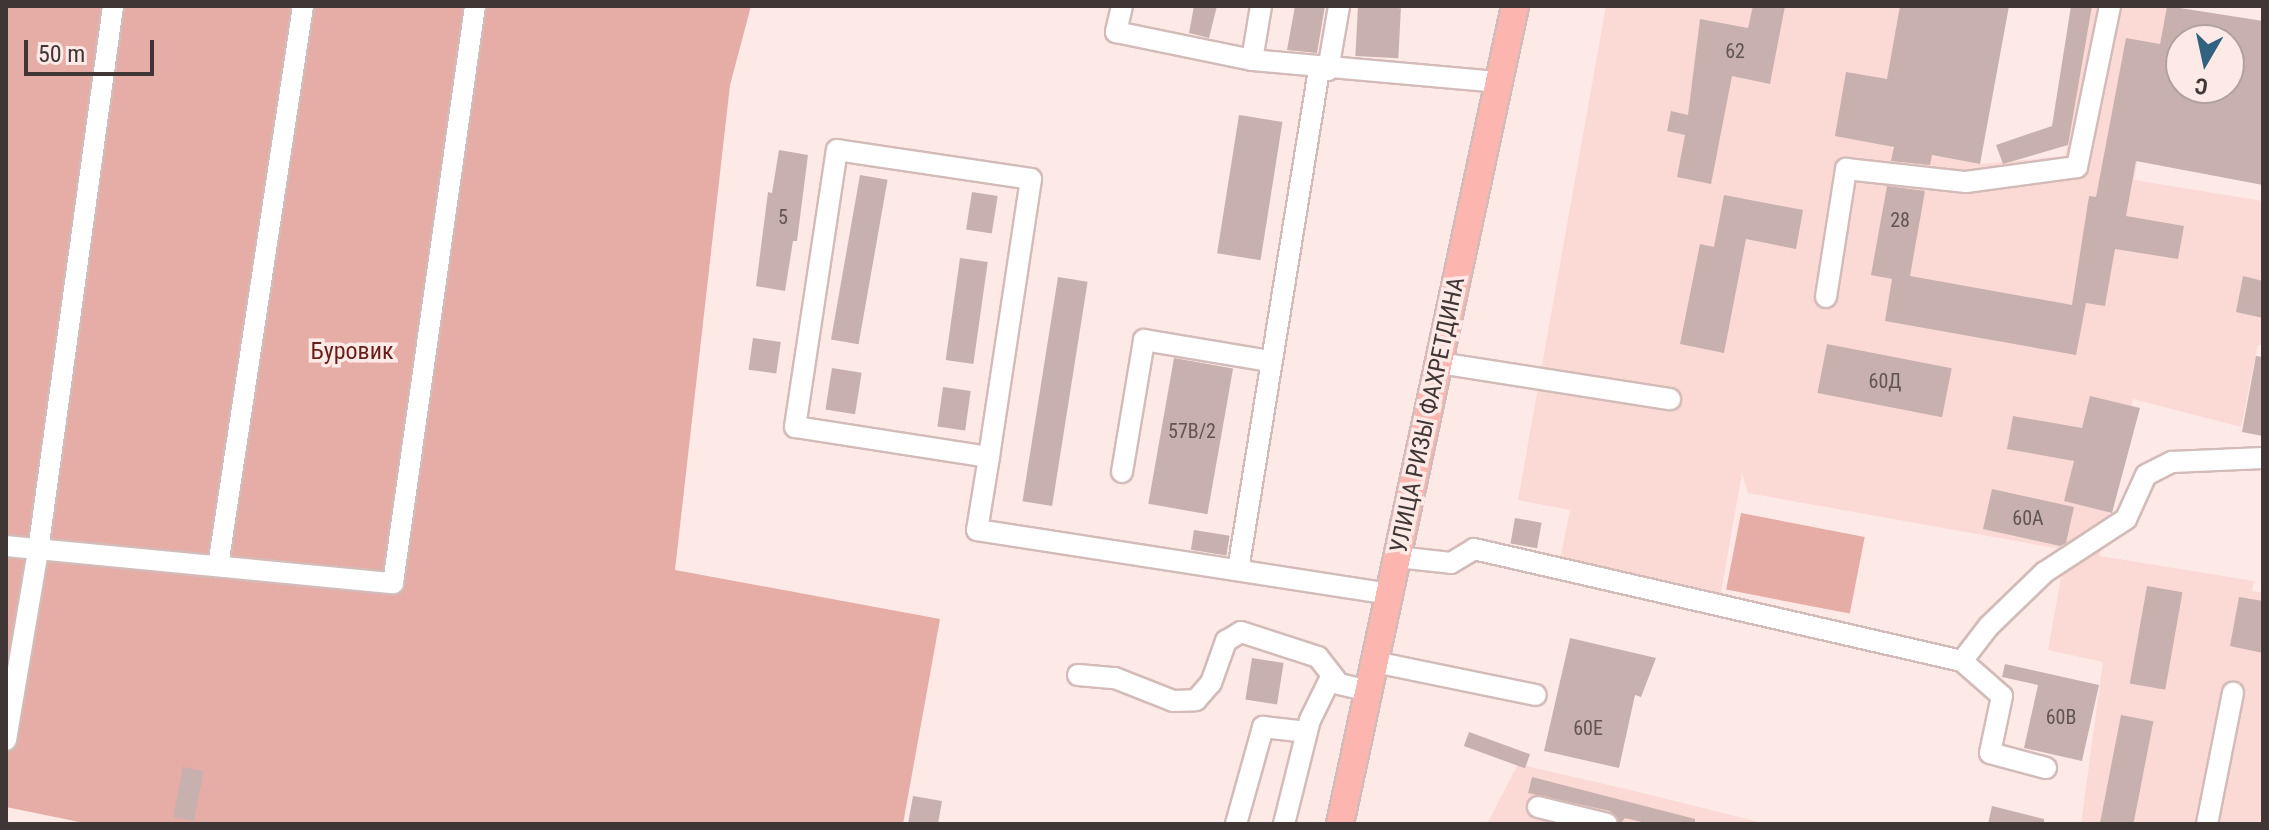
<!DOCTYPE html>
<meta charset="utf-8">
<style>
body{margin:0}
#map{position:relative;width:2269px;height:830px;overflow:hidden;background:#fdeae7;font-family:"Roboto Condensed",sans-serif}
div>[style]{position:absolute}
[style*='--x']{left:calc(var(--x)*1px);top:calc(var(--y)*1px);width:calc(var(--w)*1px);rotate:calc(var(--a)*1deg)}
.built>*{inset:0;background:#fbdad6}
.green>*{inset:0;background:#e5ada6;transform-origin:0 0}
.building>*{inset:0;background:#c7b0ad;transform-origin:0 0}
.roads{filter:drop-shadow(2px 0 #d2bbb8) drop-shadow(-2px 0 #d2bbb8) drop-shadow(0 2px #d2bbb8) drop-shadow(0 -2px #d2bbb8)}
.minor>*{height:20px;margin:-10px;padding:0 10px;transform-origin:10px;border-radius:10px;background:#fff}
.major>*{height:26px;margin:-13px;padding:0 13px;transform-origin:13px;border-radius:13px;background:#fdb6af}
span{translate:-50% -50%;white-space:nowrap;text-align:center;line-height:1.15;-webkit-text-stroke:7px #fdeae7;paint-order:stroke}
.number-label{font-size:20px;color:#625453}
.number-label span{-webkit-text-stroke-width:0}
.park-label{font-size:24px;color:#671e1a}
.street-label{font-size:24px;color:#403635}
.frame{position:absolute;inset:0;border:8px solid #403635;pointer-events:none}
.north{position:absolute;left:2165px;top:24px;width:80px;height:80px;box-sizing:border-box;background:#fdeae7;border:2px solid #b1a2a0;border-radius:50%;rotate:189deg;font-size:22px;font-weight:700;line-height:32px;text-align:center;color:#403635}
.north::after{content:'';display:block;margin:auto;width:28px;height:36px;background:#316280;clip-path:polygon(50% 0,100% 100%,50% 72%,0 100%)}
.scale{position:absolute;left:24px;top:40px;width:130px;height:36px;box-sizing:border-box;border:4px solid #403635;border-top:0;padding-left:10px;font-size:24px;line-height:28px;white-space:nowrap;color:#403635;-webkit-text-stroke:6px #fdeae7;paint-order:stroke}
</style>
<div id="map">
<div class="built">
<div style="clip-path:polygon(1606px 6px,1919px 6px,1892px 148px,1980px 164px,2065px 156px,2092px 6px,2167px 6px,2134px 180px,2263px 201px,2263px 345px,2258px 345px,2241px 427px,2133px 399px,2100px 556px,2254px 581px,2252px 591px,2263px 593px,2263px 824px,2081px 824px,2103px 662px,2048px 650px,2066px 550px,1748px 493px,1742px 473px,1720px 598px,1559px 565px,1570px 510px,1518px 500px)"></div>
<div style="clip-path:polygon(1518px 764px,1626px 789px,1767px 824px,1487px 824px)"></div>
</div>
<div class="green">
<div style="clip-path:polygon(6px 6px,751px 6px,730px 85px,675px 570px,940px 619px,903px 824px,89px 824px,6px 807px)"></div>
<div style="left:1741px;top:513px;width:126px;height:78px;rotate:11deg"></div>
</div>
<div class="building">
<div style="clip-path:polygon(1194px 6px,1217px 6px,1209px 38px,1189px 33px)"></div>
<div style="clip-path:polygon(1295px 6px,1325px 6px,1317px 53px,1287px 50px)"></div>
<div style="left:1358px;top:6px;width:43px;height:50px;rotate:3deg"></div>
<div style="clip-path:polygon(1753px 6px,1785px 6px,1770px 84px,1732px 76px,1711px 184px,1677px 177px,1685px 135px,1667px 131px,1671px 111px,1688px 115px,1700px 19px,1748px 28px)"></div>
<div style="clip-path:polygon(1900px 6px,2009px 6px,1980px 164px,1932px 155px,1930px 165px,1891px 161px,1894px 147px,1835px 136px,1846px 72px,1887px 79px)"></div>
<div style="clip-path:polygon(2071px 6px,2092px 6px,2068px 145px,2003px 164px,1996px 145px,2052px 126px)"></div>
<div style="clip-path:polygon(evenodd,2167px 6px,2263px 21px,2263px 185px,2136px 161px,2126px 216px,2184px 226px,2178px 259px,2115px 249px,2105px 306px,2086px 303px,2076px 355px,1885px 321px,1892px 279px,1871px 275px,1887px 186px,1925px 191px,1910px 276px,2072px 305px,2089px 196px,2096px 197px,2126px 38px,2160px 44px,2167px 6px,2181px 40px,2229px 40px,2229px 88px,2181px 88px,2181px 40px)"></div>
<div style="left:1239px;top:115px;width:44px;height:140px;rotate:9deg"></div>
<div style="clip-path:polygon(779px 150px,808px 155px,797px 241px,793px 241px,785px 291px,756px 286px,768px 192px,772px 193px)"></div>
<div style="left:860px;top:175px;width:28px;height:167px;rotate:10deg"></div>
<div style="left:972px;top:192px;width:26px;height:38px;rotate:9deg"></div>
<div style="clip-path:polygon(1724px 195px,1803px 210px,1796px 249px,1746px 239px,1724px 353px,1680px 344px,1700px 244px,1714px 247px)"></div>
<div style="left:960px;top:258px;width:28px;height:103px;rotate:8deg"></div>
<div style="clip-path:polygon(2243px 276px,2263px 281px,2263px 318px,2236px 312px)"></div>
<div style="left:1058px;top:277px;width:30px;height:227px;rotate:9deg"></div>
<div style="left:753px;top:338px;width:28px;height:32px;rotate:8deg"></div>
<div style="left:1827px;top:344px;width:127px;height:50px;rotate:11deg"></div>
<div style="clip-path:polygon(2256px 356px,2263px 357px,2263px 436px,2242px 432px)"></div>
<div style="left:1174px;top:358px;width:60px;height:148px;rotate:10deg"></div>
<div style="left:832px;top:368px;width:30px;height:42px;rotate:9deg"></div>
<div style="left:943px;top:387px;width:28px;height:40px;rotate:8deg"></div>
<div style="clip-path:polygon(2090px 396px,2140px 408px,2112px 513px,2064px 501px,2074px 461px,2007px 449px,2013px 416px,2082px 428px)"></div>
<div style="clip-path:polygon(1992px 489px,2074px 507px,2066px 543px,2060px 546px,1983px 529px)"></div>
<div style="left:1515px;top:518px;width:27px;height:26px;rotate:10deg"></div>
<div style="left:1194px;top:530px;width:36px;height:20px;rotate:9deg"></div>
<div style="left:2147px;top:586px;width:36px;height:99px;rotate:10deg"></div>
<div style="clip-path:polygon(2239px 597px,2263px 601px,2263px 653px,2230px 646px)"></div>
<div style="clip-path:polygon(1570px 638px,1656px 658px,1641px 697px,1635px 695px,1619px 768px,1544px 751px)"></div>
<div style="left:1252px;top:658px;width:32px;height:42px;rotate:9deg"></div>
<div style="clip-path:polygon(2005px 664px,2099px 685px,2082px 761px,2024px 748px,2038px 685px,2002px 677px)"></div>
<div style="left:2121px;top:715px;width:33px;height:110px;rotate:11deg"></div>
<div style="left:1469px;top:732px;width:65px;height:15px;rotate:20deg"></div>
<div style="left:183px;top:767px;width:21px;height:51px;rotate:11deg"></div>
<div style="clip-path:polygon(1532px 777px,1695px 819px,1695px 824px,1650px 824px,1625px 818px,1620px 824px,1610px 811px,1528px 793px)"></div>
<div style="clip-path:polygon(913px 796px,942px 801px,938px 824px,908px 824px)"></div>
<div style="clip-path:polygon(1992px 806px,2044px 819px,2044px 824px,1988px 824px)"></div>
</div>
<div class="roads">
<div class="minor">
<div style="--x:1122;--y:6;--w:27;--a:103"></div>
<div style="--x:1116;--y:32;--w:139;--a:11.6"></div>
<div style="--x:1252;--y:60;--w:247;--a:5.1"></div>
<div style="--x:1252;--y:60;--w:55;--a:-80.5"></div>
<div style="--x:1328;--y:70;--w:65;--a:-80.2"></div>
<div style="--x:1826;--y:297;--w:130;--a:-81.1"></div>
<div style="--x:1846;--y:169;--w:121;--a:6.2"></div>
<div style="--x:1966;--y:182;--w:112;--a:-7.7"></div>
<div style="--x:2077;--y:167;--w:164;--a:-78.4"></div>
<div style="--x:1439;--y:363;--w:234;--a:8.9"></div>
<div style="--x:989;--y:457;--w:196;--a:-171.2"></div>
<div style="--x:795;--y:427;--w:280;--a:-81.4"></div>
<div style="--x:837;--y:150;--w:196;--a:8.5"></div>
<div style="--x:1031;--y:179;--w:281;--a:98.6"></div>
<div style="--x:989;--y:457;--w:74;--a:99.3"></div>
<div style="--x:977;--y:530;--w:417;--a:8.8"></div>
<div style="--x:1122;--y:472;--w:134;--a:-80.5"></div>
<div style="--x:1144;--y:340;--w:127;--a:9.5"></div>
<div style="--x:6;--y:546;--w:389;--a:5.5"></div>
<div style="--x:393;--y:583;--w:583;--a:-81.91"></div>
<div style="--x:1397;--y:557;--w:54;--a:6.3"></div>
<div style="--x:1451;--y:563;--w:27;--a:-31"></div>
<div style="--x:1474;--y:549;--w:501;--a:12.93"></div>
<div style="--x:1962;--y:661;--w:53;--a:41.2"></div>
<div style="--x:2002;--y:696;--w:58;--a:101.9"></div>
<div style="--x:1990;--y:753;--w:58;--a:15"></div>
<div style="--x:218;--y:566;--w:566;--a:-81.37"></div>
<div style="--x:1238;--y:570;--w:507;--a:-80.8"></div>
<div style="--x:1962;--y:661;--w:44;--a:-52.4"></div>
<div style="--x:1989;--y:626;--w:78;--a:-44"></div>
<div style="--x:2045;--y:572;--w:97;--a:-33.2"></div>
<div style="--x:2126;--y:519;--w:48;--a:-65.6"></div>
<div style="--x:2146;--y:475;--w:29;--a:-27"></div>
<div style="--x:2172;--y:462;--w:91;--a:-2.5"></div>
<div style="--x:1375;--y:662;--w:164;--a:11.6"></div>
<div style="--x:1078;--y:675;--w:37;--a:5"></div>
<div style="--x:1115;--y:678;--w:62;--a:21.6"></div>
<div style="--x:1173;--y:701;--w:23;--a:-2"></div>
<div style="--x:1196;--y:700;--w:23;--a:-49"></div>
<div style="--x:1211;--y:683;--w:45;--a:-70.3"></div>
<div style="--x:1226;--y:641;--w:17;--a:-31"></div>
<div style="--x:1241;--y:632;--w:81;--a:18"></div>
<div style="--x:1318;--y:657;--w:34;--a:52"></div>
<div style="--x:1339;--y:684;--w:31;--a:13"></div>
<div style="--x:6;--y:740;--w:192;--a:-80.4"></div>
<div style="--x:38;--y:551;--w:550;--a:-82.16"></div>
<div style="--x:1538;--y:807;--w:71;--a:13.8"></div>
<div style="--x:1236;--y:824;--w:101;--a:-74.4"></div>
<div style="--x:1263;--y:727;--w:44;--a:6.5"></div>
<div style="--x:1284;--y:824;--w:107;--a:-76"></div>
<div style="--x:1310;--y:720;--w:50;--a:-63.9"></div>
<div style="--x:2207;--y:824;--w:134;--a:-78.8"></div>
</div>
<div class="major">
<div style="--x:1340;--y:824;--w:837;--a:-77.92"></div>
</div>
</div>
<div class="number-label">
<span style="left:1735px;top:51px">62</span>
<span style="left:783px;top:217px">5</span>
<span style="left:1900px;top:220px">28</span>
<span style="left:1885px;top:381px">60Д</span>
<span style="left:1192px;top:431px">57В/2</span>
<span style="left:2028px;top:518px">60А</span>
<span style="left:2061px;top:717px">60В</span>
<span style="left:1588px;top:728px">60Е</span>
</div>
<div class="park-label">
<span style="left:352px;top:352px">Буровик</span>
</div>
<div class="street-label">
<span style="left:1428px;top:415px;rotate:-78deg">УЛИЦА РИЗЫ ФАХРЕТДИНА</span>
</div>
<div class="frame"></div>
<div class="north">С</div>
<div class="scale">50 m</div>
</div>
